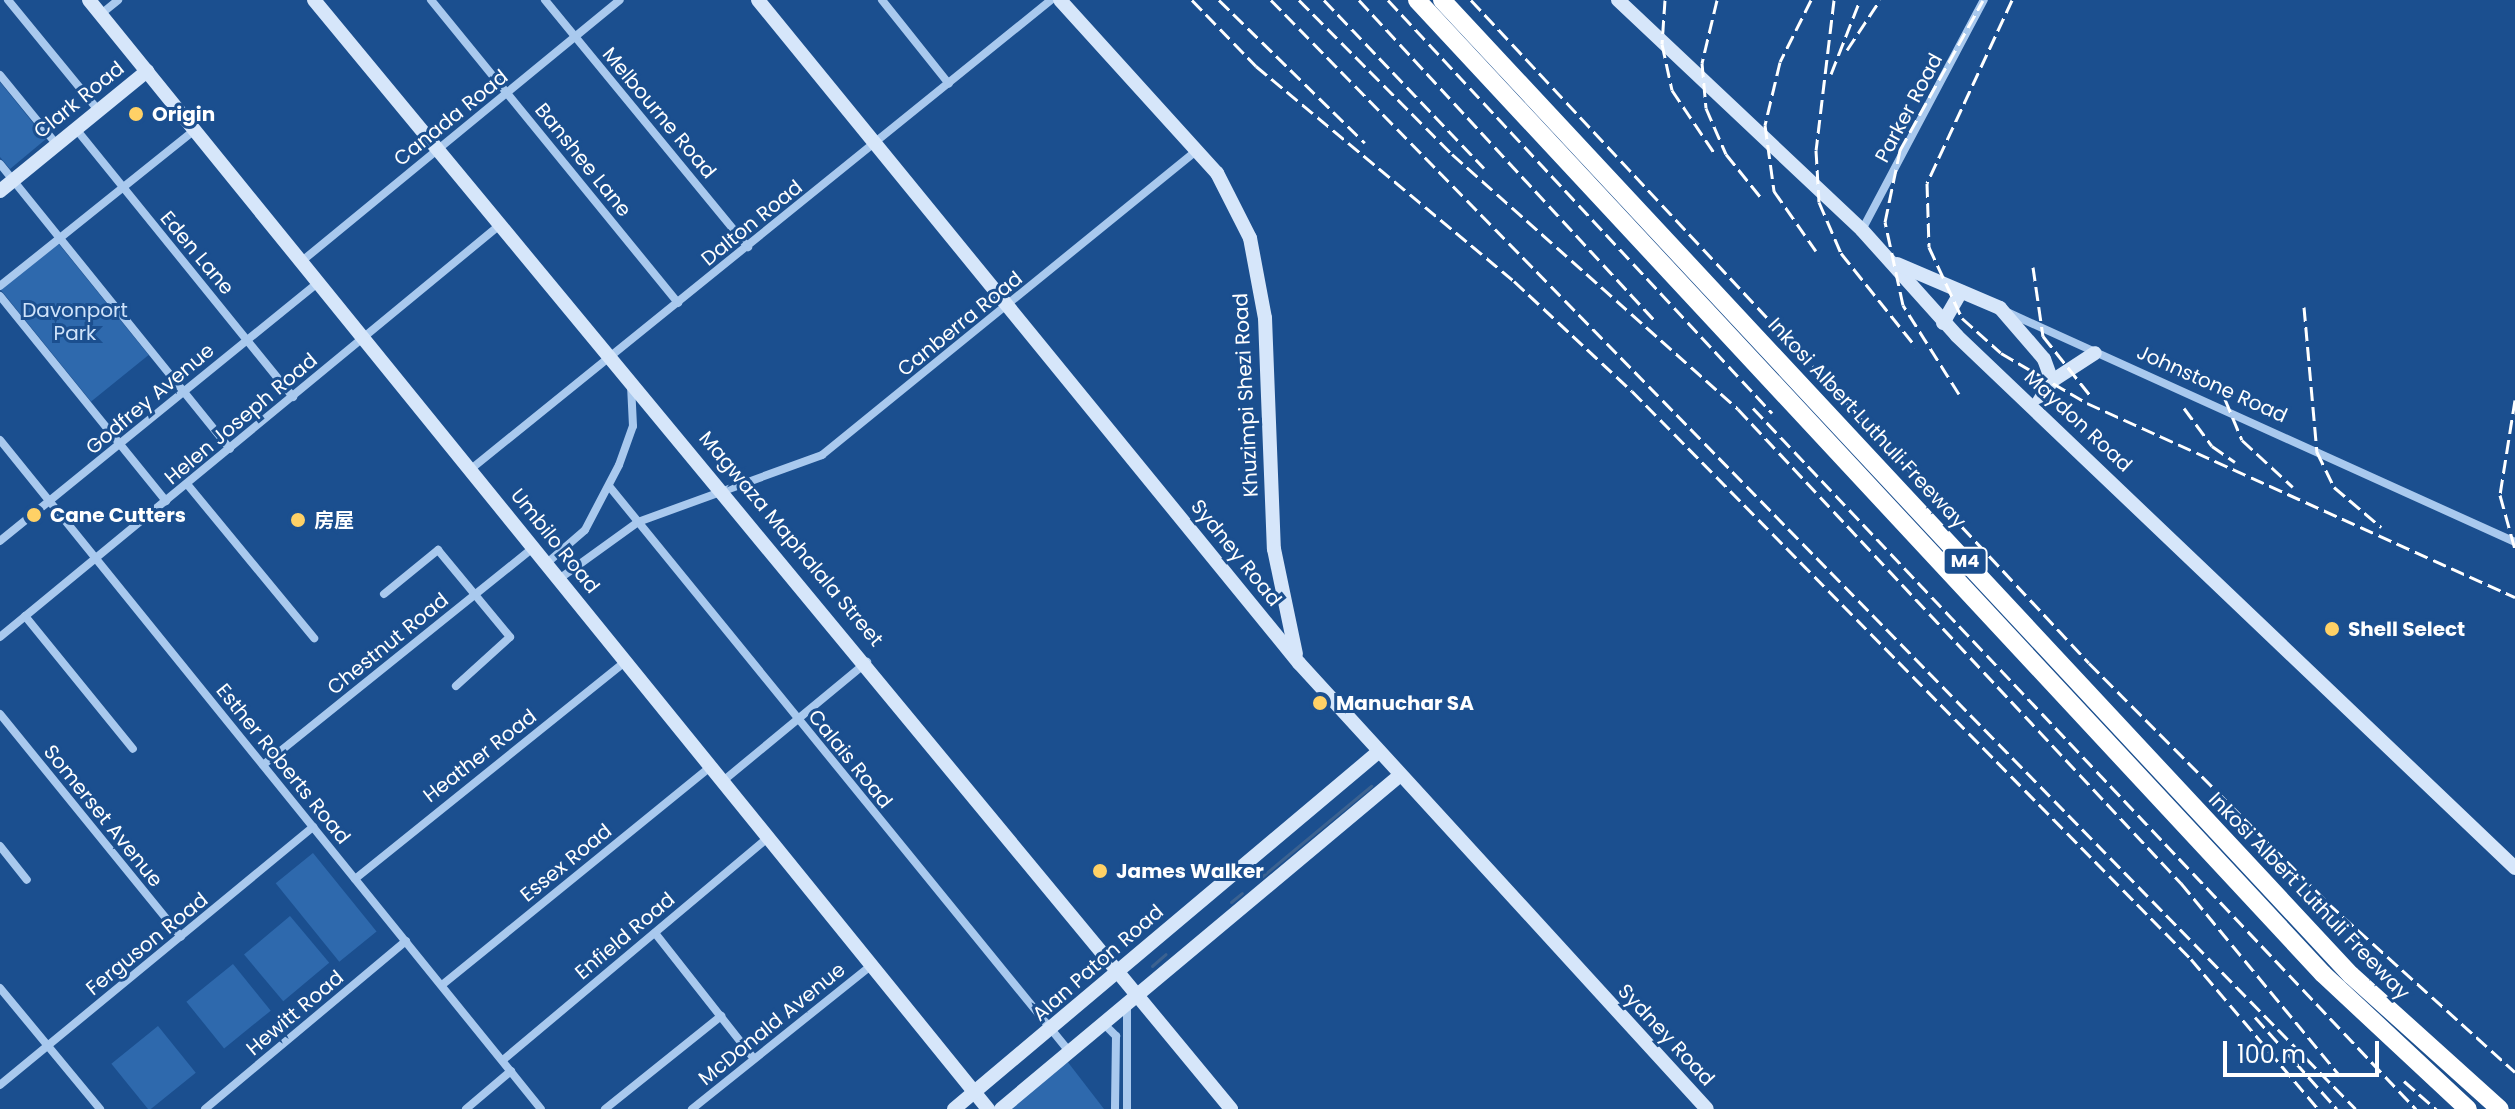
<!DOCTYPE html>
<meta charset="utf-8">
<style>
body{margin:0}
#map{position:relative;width:2515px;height:1109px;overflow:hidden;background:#1b4f8f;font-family:Poppins,"Noto Sans SC",sans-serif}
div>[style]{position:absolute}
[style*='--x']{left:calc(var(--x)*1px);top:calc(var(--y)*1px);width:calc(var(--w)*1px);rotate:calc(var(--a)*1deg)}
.green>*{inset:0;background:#2e69ad;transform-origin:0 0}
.stream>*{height:3px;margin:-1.5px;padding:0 1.5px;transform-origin:1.5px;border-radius:1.5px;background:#3c6290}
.street>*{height:8px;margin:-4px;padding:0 4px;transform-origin:4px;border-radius:4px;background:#a9c9ee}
.secondary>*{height:14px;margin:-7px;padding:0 7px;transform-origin:7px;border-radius:7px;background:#d6e6fa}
.highway>*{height:18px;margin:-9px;padding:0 9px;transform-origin:9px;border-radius:9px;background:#fff}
.rail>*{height:3px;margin-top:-1.5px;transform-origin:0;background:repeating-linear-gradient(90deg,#fff 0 14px,transparent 0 20px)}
.dots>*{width:22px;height:22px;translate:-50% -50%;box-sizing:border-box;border:4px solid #1b4f8f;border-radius:50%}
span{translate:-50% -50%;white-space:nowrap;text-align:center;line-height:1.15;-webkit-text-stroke:6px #1b4f8f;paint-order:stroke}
.shield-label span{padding:2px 6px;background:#1b4f8f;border:2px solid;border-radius:6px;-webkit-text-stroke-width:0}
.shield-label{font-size:18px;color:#fff;font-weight:700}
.street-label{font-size:20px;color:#fff}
.poi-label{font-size:20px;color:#fff;font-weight:700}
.left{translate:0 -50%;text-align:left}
.park-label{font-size:20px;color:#cfe3fa}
.scale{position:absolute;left:2223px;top:1041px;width:156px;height:36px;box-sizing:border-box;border:4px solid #fff;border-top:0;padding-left:10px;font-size:24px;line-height:28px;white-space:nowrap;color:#fff;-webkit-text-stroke:6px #1b4f8f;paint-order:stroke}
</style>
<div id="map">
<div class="green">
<div style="clip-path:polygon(0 82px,46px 139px,10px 169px,0 157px)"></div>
<div style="left:58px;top:243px;width:144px;height:74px;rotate:51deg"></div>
<div style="left:313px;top:853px;width:101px;height:48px;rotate:51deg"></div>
<div style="left:290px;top:916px;width:61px;height:60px;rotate:50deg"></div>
<div style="left:233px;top:964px;width:60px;height:60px;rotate:51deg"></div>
<div style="left:158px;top:1026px;width:60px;height:60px;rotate:51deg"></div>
<div style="clip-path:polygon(1067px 1061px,1104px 1109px,1008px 1109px)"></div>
</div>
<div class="stream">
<div style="--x:1259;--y:879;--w:146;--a:-39.7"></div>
<div style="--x:1231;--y:902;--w:14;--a:-39"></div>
<div style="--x:1152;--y:966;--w:18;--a:-41"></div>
</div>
<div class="street">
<div style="--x:8;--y:0;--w:142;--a:50.7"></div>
<div style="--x:431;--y:0;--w:391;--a:50.8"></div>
<div style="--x:545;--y:0;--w:320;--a:50.6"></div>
<div style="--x:882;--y:0;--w:107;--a:51.4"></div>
<div style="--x:101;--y:14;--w:22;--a:-39"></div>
<div style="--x:0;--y:75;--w:90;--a:50.8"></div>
<div style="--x:76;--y:129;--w:345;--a:51"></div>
<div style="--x:0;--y:164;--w:366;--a:51.1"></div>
<div style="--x:1862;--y:230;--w:260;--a:-62.1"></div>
<div style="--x:302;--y:261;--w:411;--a:-39.4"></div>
<div style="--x:0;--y:286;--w:250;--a:-38.7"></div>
<div style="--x:0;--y:296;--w:264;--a:51"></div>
<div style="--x:2009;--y:313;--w:555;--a:24.35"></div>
<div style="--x:0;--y:440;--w:860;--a:51.04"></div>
<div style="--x:471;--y:469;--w:746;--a:-38.96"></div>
<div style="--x:187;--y:484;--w:200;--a:50.5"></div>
<div style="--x:609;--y:486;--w:727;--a:50.86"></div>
<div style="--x:0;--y:541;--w:411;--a:-39.1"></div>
<div style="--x:547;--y:563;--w:50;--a:-41"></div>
<div style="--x:585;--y:530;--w:73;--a:-62.4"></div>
<div style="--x:619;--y:465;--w:41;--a:-70.3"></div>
<div style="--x:633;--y:426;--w:41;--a:-92.8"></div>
<div style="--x:559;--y:579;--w:97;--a:-35.8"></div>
<div style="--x:638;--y:522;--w:196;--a:-20"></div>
<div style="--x:822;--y:455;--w:483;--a:-39.1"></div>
<div style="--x:384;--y:594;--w:70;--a:-39.2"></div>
<div style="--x:438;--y:550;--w:113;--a:50.4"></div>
<div style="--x:510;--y:637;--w:73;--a:137.8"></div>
<div style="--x:25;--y:616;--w:171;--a:50.9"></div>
<div style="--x:0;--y:637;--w:649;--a:-39.5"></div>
<div style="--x:0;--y:714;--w:287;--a:50.9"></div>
<div style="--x:263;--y:765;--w:348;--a:-38.8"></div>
<div style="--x:723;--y:781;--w:187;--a:-39.6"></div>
<div style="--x:0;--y:846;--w:43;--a:51.5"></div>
<div style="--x:355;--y:879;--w:348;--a:-38.8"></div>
<div style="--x:655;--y:933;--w:160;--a:51.8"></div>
<div style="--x:442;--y:985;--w:347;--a:-39.1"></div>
<div style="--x:0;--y:988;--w:157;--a:50.4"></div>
<div style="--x:1127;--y:1003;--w:106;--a:90"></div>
<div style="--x:1102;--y:1022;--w:20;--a:45"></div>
<div style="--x:1116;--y:1036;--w:73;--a:90.8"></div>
<div style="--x:503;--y:1060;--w:347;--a:-40"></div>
<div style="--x:0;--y:1085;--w:406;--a:-39.5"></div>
<div style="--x:205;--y:1109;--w:262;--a:-39.9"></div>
<div style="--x:466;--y:1109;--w:59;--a:-40.2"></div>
<div style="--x:605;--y:1109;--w:149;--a:-38.7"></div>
<div style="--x:692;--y:1109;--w:231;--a:-38.7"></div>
</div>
<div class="secondary">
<div style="--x:89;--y:0;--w:1428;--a:50.97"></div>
<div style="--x:314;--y:0;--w:1439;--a:50.41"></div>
<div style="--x:758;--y:0;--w:856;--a:50.79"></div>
<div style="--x:1299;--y:663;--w:604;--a:47.55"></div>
<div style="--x:1060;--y:0;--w:234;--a:47.8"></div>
<div style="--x:1217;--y:173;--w:73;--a:63.1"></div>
<div style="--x:1250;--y:238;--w:81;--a:79.4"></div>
<div style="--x:1265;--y:318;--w:231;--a:87.8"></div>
<div style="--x:1274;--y:549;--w:107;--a:78.2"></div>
<div style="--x:1618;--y:0;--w:335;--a:43.3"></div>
<div style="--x:1862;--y:230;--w:142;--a:48.1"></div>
<div style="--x:1957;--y:336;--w:771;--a:43.63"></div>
<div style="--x:0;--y:191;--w:190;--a:-39.2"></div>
<div style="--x:1897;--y:264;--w:112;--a:23.1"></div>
<div style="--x:2000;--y:308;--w:67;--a:49.2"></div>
<div style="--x:2044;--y:359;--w:23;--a:70"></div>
<div style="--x:1943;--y:323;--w:36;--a:-60"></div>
<div style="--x:2035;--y:408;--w:32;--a:-58"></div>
<div style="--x:2052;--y:381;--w:51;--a:-33.1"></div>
<div style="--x:954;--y:1109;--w:553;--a:-40.08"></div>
<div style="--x:1001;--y:1109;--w:518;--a:-39.9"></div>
</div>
<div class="highway">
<div style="--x:1417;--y:0;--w:1330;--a:47.07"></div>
<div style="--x:2323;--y:974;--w:198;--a:43"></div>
<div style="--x:1442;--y:0;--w:1333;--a:47.01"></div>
<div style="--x:2351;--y:975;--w:200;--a:42"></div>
</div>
<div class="rail">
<div style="--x:1192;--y:0;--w:92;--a:45.9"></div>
<div style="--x:1256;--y:66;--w:336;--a:39.8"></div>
<div style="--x:1514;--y:281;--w:161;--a:43"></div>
<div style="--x:1632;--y:391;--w:797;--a:45.46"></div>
<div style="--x:2191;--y:959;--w:197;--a:49.7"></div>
<div style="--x:1219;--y:0;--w:204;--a:44.4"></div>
<div style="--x:1271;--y:0;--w:1551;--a:45.63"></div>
<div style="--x:1299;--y:0;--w:217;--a:45.2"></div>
<div style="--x:1452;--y:154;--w:383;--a:41.7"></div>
<div style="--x:1738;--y:409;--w:649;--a:46.94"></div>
<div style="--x:2181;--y:883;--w:250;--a:50.5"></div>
<div style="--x:1324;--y:0;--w:232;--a:46.4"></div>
<div style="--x:1359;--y:0;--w:439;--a:47.3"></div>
<div style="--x:1388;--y:0;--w:564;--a:47.08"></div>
<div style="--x:1471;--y:0;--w:906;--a:47.01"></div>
<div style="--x:2089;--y:663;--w:339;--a:45.1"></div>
<div style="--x:2328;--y:903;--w:252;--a:42.1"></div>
<div style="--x:1665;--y:0;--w:44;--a:93.9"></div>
<div style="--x:1662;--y:44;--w:47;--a:77.7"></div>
<div style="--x:1672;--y:90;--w:77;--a:56.1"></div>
<div style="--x:1717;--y:0;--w:65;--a:103.4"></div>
<div style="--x:1702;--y:63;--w:45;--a:84.9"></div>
<div style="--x:1706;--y:108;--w:50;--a:66.5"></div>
<div style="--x:1726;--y:154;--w:59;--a:51.2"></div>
<div style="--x:1811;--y:0;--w:69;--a:116.6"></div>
<div style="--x:1780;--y:62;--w:65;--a:103.4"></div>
<div style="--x:1765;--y:125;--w:67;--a:82.2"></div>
<div style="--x:1774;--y:191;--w:73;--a:55"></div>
<div style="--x:1834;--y:0;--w:151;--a:96.8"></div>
<div style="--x:1816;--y:150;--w:52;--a:86.7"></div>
<div style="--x:1819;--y:202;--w:56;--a:66.7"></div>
<div style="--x:1841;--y:253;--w:120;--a:51.4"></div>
<div style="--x:2012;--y:0;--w:202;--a:114.9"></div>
<div style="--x:1927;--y:183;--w:64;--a:88.2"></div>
<div style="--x:1929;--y:247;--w:78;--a:65.1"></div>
<div style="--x:1962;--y:318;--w:52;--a:41.9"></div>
<div style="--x:2001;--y:353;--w:99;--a:30.2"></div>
<div style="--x:2087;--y:403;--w:470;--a:24.4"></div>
<div style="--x:1847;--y:50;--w:60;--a:-56.6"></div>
<div style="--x:1831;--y:74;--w:79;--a:-68.6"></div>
<div style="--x:2033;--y:267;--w:70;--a:81.8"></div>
<div style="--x:2043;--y:336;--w:75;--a:51.5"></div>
<div style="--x:2304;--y:307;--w:146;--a:84.9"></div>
<div style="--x:2317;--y:452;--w:39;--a:64"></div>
<div style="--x:2334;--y:487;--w:62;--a:40.4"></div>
<div style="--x:1959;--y:394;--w:105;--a:-122.2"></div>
<div style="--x:1903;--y:305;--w:85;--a:-102.2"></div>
<div style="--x:1885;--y:222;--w:74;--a:-78.2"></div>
<div style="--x:1900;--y:150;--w:171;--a:-61"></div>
<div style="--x:2225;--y:399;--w:44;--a:67.5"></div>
<div style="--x:2242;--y:440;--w:69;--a:42.7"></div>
<div style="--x:2515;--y:400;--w:96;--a:99"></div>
<div style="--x:2500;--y:495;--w:56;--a:74.5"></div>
<div style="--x:1753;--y:408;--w:965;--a:46.6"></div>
<div style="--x:2184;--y:408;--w:47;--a:53.6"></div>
<div style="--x:2212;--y:446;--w:28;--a:35"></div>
<div style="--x:2255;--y:1017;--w:123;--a:48.3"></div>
<div style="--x:2404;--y:1081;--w:43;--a:41.2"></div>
</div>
<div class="dots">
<div style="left:136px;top:114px;background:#ffd166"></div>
<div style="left:34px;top:515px;background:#ffd166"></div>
<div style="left:298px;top:520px;background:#ffd166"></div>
<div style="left:2332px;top:629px;background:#ffd166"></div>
<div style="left:1320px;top:703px;background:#ffd166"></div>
<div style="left:1100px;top:871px;background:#ffd166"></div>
</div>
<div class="shield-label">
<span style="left:1965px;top:561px">M4</span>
</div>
<div class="street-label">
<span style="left:79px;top:100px;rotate:-39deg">Clark Road</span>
<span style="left:1909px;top:108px;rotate:-62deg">Parker Road</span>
<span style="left:659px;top:113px;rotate:50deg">Melbourne Road</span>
<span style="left:451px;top:118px;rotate:-39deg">Canada Road</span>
<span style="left:583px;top:160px;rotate:51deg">Banshee Lane</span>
<span style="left:752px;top:223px;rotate:-39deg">Dalton Road</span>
<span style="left:197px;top:253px;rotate:50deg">Eden Lane</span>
<span style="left:960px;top:324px;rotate:-39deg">Canberra Road</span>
<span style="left:2212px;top:384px;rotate:24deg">Johnstone Road</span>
<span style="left:1246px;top:395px;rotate:-93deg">Khuzimpi Shezi Road</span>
<span style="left:150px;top:399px;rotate:-40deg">Godfrey Avenue</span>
<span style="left:241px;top:419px;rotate:-40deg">Helen Joseph Road</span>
<span style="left:2078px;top:421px;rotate:43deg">Maydon Road</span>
<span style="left:1867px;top:423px;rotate:47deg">Inkosi Albert Luthuli Freeway</span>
<span style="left:791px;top:539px;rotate:50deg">Magwaza Maphalala Street</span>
<span style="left:555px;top:541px;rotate:51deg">Umbilo Road</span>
<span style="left:1236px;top:553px;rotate:51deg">Sydney Road</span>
<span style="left:388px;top:644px;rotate:-39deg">Chestnut Road</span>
<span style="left:480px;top:756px;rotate:-38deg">Heather Road</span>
<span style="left:850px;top:759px;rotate:51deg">Calais Road</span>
<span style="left:283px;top:764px;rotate:51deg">Esther Roberts Road</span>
<span style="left:103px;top:816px;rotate:51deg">Somerset Avenue</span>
<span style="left:566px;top:863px;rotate:-39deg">Essex Road</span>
<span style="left:2309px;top:896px;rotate:46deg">Inkosi Albert Luthuli Freeway</span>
<span style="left:625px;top:936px;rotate:-40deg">Enfield Road</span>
<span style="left:147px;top:944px;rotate:-39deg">Ferguson Road</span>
<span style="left:1098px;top:963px;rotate:-41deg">Alan Paton Road</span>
<span style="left:295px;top:1013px;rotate:-40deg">Hewitt Road</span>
<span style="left:772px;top:1024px;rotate:-39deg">McDonald Avenue</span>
<span style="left:1666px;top:1035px;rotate:47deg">Sydney Road</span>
</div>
<div class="poi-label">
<span class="left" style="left:152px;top:114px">Origin</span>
<span class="left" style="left:50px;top:515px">Cane Cutters</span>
<span class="left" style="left:314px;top:520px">房屋</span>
<span class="left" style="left:2348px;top:629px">Shell Select</span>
<span class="left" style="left:1336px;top:703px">Manuchar SA</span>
<span class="left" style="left:1116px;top:871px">James Walker</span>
</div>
<div class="park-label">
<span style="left:75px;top:322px">Davonport<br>Park</span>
</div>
<div class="scale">100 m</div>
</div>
